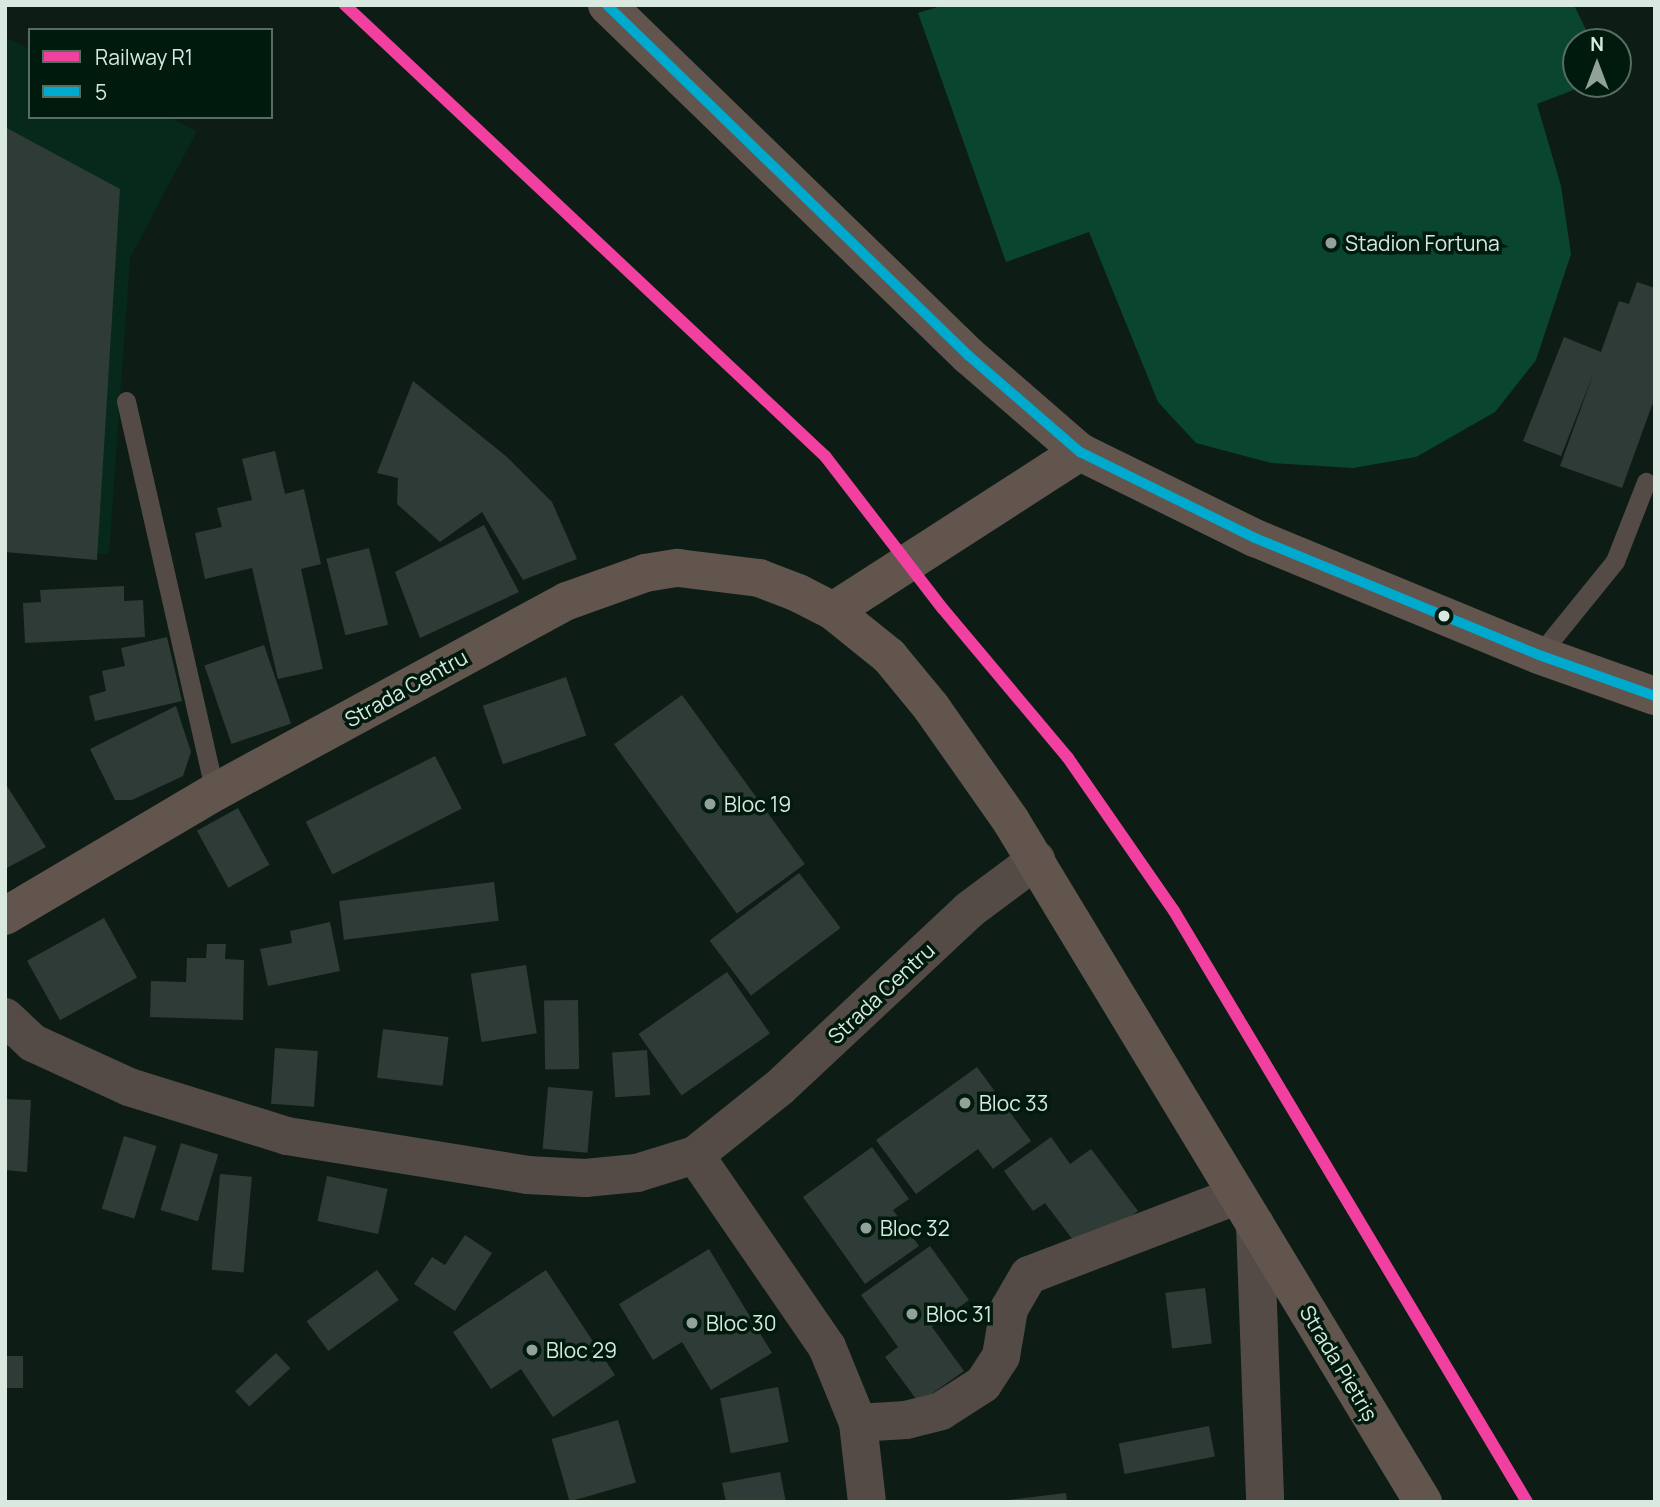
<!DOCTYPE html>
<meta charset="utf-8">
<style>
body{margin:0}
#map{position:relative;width:1660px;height:1507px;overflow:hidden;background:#0d1d16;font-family:Manrope,sans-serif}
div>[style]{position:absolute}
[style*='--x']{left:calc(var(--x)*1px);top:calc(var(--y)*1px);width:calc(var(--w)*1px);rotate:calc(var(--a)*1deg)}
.built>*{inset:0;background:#06291b}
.green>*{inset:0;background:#0a452f}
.building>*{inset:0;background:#2f3b36;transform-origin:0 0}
.lane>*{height:19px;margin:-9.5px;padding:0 9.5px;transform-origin:9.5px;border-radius:9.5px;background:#544b46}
.street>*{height:38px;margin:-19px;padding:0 19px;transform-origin:19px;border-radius:19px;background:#544b46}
.secondary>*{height:38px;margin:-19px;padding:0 19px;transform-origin:19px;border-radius:19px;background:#61554e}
.bus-1>*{height:10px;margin:-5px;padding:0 5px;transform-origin:5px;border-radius:5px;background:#00a9ce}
.rail-1>*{height:12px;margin:-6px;padding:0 6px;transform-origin:6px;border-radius:6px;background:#f240a1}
.dots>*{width:19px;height:19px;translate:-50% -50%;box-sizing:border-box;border:4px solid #001a0e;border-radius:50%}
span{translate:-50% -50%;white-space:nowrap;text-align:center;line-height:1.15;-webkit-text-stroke:7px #001a0e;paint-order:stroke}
.poi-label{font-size:21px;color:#d9e9e0}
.left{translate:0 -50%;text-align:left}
.street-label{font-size:21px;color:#d9e9e0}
.frame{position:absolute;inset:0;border:7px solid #d9e9e0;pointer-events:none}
.legend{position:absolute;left:28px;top:28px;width:245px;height:91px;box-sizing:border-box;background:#001a0e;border:2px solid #576d62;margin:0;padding:9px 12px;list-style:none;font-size:21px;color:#d9e9e0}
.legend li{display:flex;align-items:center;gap:14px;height:35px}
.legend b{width:35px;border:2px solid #576d62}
.north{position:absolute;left:1562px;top:28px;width:70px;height:70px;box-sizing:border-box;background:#001a0e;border:2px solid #576d62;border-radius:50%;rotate:0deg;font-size:19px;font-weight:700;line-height:28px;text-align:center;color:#d9e9e0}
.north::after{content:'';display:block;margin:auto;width:24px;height:32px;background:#92a299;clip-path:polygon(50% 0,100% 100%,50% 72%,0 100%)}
</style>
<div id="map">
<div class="built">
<div style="clip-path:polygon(5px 37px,30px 49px,30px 117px,168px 117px,197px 131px,130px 258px,109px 554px,5px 544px)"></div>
</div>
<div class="green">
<div style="clip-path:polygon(944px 5px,1574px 5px,1592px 42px,1576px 42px,1576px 84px,1589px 84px,1537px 104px,1561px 186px,1571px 254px,1536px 360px,1495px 412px,1416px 457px,1353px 468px,1271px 463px,1196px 443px,1158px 402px,1089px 232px,1006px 262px,918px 13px)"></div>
</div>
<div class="building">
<div style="clip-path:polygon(5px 127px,120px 189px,97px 560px,5px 552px)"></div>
<div style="clip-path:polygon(1637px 282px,1655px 288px,1655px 397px,1622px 488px,1560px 466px,1594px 372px,1561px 456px,1523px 441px,1564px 337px,1601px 352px,1619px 301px,1629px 304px)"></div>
<div style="clip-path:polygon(413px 381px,507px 457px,552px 502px,577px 559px,523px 580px,482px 512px,440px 542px,397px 504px,398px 478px,377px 473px)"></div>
<div style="clip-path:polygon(275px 451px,285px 494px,304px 489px,321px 564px,301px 569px,323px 669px,278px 679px,252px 568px,205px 579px,195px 533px,222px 527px,217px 508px,252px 500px,242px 459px)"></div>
<div style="clip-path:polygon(484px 525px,519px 592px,420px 638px,395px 572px)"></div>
<div style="left:369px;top:548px;width:79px;height:44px;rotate:76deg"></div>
<div style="clip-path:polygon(124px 586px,124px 601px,143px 600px,145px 637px,25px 643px,23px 603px,41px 602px,40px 590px)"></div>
<div style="clip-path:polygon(167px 637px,182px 701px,95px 721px,89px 696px,106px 691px,102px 671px,125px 666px,121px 648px)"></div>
<div style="left:264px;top:645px;width:83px;height:63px;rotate:71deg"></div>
<div style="left:566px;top:677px;width:62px;height:88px;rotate:71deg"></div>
<div style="left:682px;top:695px;width:209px;height:84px;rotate:54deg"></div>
<div style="clip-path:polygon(176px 706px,191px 752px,183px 776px,132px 800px,115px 800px,90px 749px)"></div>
<div style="left:435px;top:756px;width:59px;height:145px;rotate:63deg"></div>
<div style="clip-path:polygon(5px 783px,46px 847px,5px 869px)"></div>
<div style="left:238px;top:808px;width:65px;height:47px;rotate:61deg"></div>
<div style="left:799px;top:873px;width:69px;height:112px;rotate:53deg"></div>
<div style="left:494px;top:882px;width:39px;height:156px;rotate:83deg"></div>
<div style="left:104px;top:918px;width:68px;height:88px;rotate:61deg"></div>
<div style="clip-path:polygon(330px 922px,340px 971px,268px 986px,260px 949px,292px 943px,290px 931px)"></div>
<div style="clip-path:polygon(207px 944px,226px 944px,225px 959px,244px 960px,243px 1020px,150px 1017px,151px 981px,186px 982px,187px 958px,206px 958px)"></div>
<div style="left:526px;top:965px;width:69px;height:56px;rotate:81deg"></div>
<div style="left:727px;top:972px;width:75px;height:108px;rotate:55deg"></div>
<div style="left:578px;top:1000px;width:69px;height:34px;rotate:89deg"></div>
<div style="left:383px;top:1029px;width:66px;height:49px;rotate:7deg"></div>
<div style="left:275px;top:1048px;width:43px;height:56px;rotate:4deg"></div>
<div style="left:647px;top:1050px;width:45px;height:35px;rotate:86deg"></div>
<div style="clip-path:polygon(977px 1067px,1031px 1141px,993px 1169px,978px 1149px,916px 1194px,876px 1140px)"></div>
<div style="left:548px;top:1087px;width:45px;height:62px;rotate:5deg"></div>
<div style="clip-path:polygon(5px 1099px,31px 1100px,27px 1172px,5px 1170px)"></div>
<div style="left:124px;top:1136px;width:34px;height:76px;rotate:17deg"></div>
<div style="clip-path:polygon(1051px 1137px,1070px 1164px,1091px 1149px,1138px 1211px,1082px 1252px,1045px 1203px,1033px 1211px,1004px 1171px)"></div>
<div style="left:181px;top:1143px;width:39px;height:70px;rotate:17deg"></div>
<div style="clip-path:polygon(872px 1147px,909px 1199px,893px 1210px,919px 1246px,865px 1284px,803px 1197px)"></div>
<div style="left:220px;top:1174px;width:32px;height:96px;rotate:5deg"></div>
<div style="left:327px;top:1176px;width:62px;height:46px;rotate:12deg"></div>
<div style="clip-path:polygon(465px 1235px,492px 1253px,455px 1311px,414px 1284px,432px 1257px,445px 1265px)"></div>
<div style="clip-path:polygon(930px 1246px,969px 1300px,932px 1327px,964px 1371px,919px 1403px,885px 1357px,898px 1347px,861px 1295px)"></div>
<div style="clip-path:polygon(709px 1249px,772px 1353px,711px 1390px,682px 1342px,653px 1360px,619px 1304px)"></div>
<div style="left:377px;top:1270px;width:37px;height:87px;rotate:54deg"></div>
<div style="clip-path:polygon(546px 1270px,615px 1375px,553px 1417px,521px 1369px,491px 1389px,453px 1332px)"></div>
<div style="left:1205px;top:1288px;width:56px;height:40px;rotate:83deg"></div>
<div style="left:276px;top:1353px;width:21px;height:56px;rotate:47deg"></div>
<div style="left:5px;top:1356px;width:18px;height:32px"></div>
<div style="left:778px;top:1387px;width:56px;height:59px;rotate:79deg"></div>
<div style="left:618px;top:1420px;width:65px;height:69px;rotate:74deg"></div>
<div style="left:1209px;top:1426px;width:31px;height:92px;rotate:79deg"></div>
<div style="clip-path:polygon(780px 1472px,786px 1502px,726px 1502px,722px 1483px)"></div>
<div style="clip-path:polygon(1066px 1493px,1067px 1502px,1008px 1502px,1008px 1500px)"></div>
</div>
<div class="lane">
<div style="--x:126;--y:401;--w:401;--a:77.2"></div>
<div style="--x:1539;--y:655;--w:121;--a:-51"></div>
<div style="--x:1615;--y:561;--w:85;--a:-68.6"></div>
</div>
<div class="street">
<div style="--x:5;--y:1017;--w:38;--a:43"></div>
<div style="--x:33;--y:1043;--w:106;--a:24.6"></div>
<div style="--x:129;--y:1087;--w:165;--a:17.2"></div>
<div style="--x:287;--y:1136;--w:243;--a:9.2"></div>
<div style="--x:527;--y:1175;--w:58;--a:3"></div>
<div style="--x:585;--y:1178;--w:52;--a:-5.5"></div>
<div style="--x:637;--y:1173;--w:61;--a:-17.2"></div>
<div style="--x:695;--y:1155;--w:107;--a:-38.6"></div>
<div style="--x:779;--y:1088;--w:260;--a:-43.1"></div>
<div style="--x:969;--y:910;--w:84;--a:-36.7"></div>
<div style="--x:695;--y:1155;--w:233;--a:55.5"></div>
<div style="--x:827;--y:1347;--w:82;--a:67.8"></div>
<div style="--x:858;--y:1423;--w:80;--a:83.5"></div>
<div style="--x:1255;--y:1224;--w:278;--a:87.9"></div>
<div style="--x:858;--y:1423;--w:48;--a:-3.6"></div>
<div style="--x:906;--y:1420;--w:36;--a:-14"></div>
<div style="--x:941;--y:1411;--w:50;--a:-32.7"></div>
<div style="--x:983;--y:1384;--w:33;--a:-57"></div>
<div style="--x:1001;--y:1356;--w:48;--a:-80.3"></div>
<div style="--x:1009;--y:1309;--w:39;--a:-60"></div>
<div style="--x:1029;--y:1275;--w:222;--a:-20.9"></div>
</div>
<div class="secondary">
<div style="--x:607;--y:5;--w:504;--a:44.12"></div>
<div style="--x:969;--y:356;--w:147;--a:40.9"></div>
<div style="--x:1080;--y:452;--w:195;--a:26.2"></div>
<div style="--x:1255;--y:538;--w:307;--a:22.4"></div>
<div style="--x:1539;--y:655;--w:123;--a:19.5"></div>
<div style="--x:833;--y:611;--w:294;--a:-32.8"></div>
<div style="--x:5;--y:916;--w:244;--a:-30.6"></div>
<div style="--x:215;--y:792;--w:400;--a:-28.5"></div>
<div style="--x:567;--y:601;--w:83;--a:-19.7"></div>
<div style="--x:645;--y:573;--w:33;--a:-9"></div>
<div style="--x:678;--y:568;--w:82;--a:7"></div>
<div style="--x:759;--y:578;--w:42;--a:21"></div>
<div style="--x:798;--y:593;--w:39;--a:27"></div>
<div style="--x:833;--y:611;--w:72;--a:38.8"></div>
<div style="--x:889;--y:656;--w:66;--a:50.5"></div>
<div style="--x:931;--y:707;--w:139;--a:54.9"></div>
<div style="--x:1011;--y:821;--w:796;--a:58.83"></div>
</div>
<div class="bus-1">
<div style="--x:607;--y:5;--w:504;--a:44.12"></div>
<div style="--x:969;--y:356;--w:147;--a:40.9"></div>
<div style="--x:1080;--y:452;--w:195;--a:26.2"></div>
<div style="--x:1255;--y:538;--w:307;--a:22.4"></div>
<div style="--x:1539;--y:655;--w:123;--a:19.5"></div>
</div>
<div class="rail-1">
<div style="--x:345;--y:5;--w:659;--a:43.22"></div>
<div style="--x:825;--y:456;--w:193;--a:52.4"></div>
<div style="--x:943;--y:609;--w:194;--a:50"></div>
<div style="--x:1068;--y:758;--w:186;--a:55.3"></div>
<div style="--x:1174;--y:911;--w:688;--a:59.15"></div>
</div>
<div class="dots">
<div style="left:1331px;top:243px;background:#92a299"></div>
<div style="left:1444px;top:616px;background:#d9e9e0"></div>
<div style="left:710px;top:804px;background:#92a299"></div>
<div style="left:965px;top:1103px;background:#92a299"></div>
<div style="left:866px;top:1228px;background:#92a299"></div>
<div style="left:912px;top:1314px;background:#92a299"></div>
<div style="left:692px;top:1323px;background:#92a299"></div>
<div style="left:532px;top:1350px;background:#92a299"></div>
</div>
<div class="poi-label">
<span class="left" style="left:1345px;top:243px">Stadion Fortuna</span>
<span class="left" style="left:724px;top:804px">Bloc 19</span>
<span class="left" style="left:979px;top:1103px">Bloc 33</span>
<span class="left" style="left:880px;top:1228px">Bloc 32</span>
<span class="left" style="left:926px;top:1314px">Bloc 31</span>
<span class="left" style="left:706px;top:1323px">Bloc 30</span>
<span class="left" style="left:546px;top:1350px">Bloc 29</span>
</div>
<div class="street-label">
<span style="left:406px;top:688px;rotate:-29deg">Strada Centru</span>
<span style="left:881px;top:993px;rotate:-43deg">Strada Centru</span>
<span style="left:1339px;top:1363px;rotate:59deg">Strada Pietriș</span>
</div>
<div class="frame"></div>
<ul class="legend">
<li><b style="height:9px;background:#f240a1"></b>Railway R1</li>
<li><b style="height:9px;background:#00a9ce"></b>5</li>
</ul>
<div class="north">N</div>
</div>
